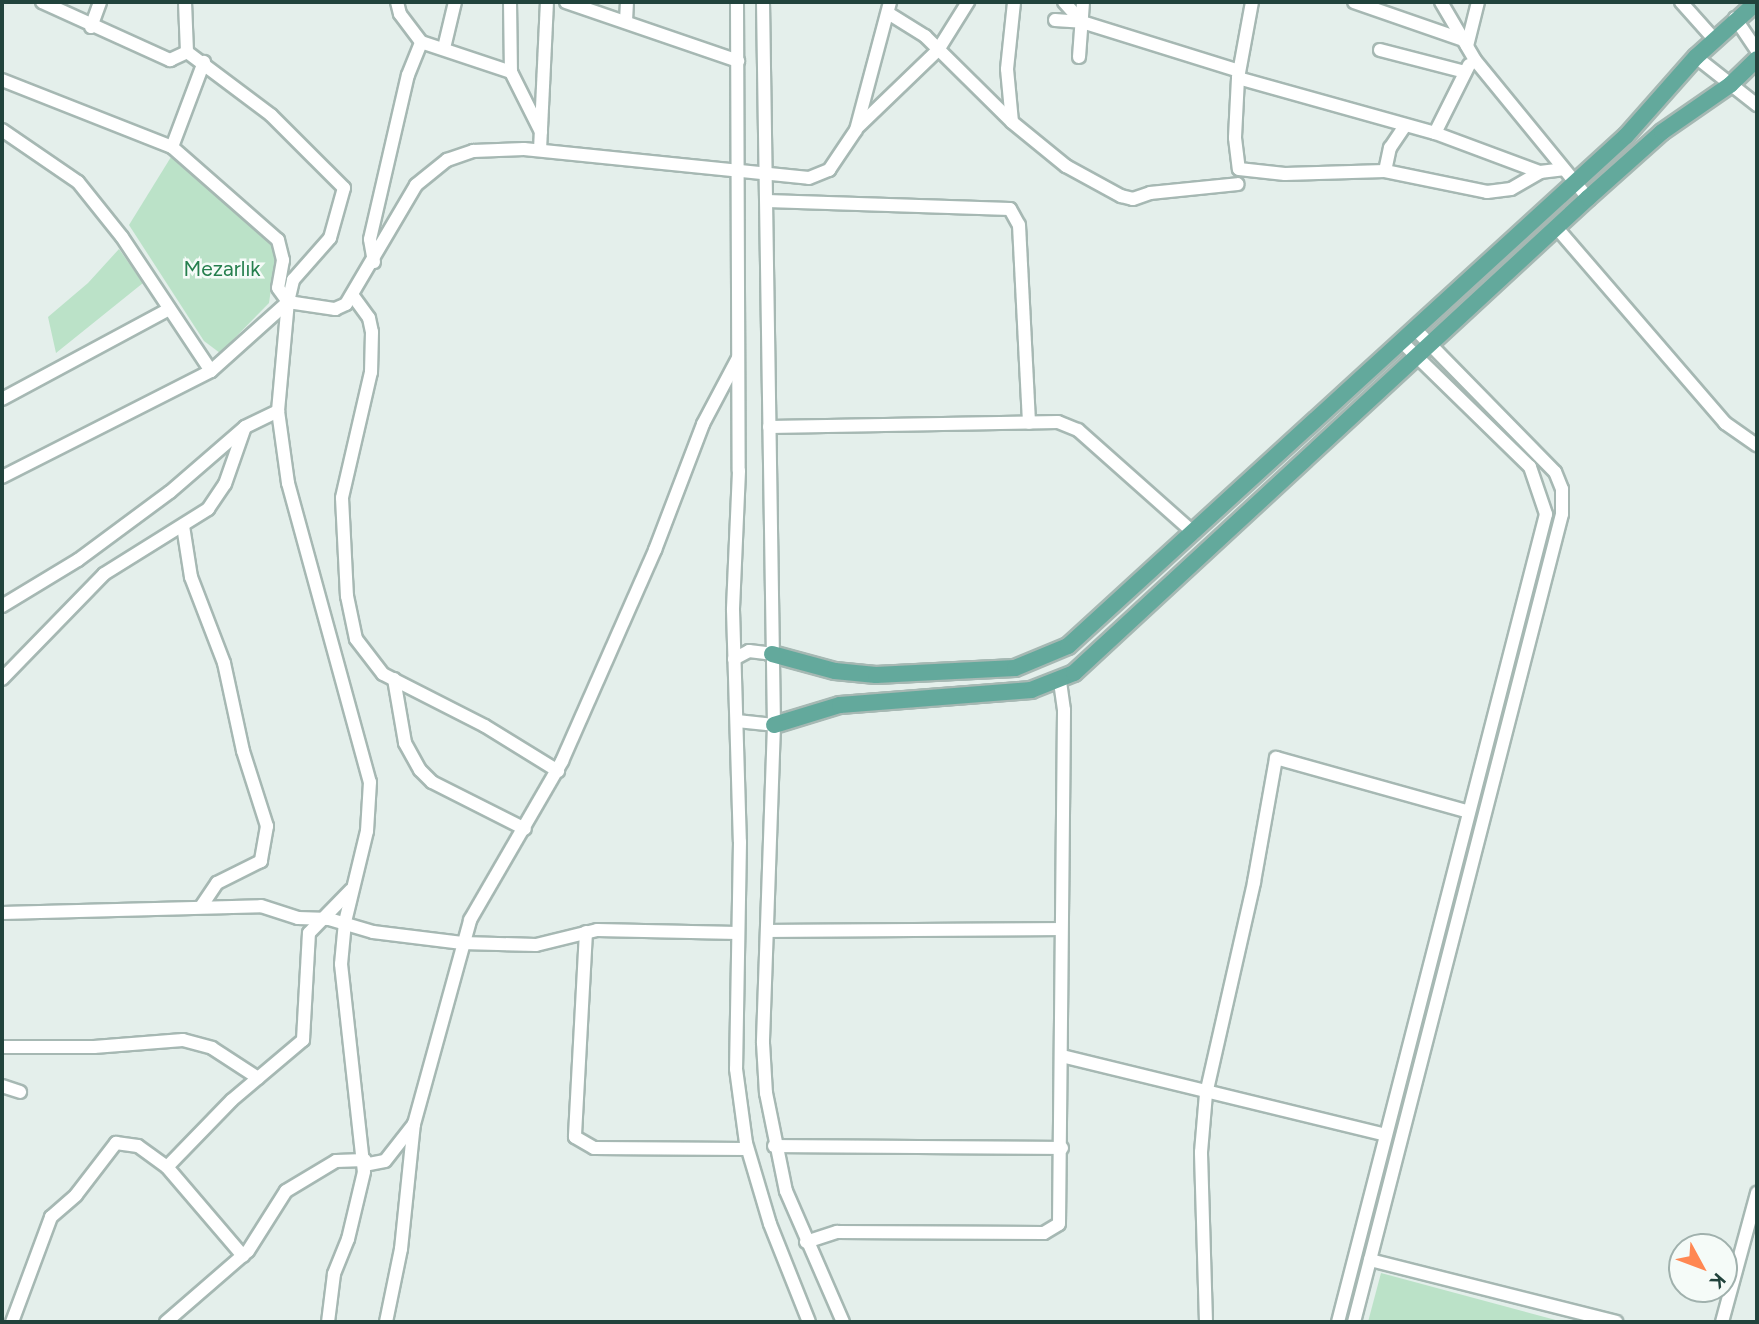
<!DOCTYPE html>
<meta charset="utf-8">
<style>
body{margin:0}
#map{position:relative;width:1759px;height:1324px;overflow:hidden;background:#e4efeb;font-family:Figtree,sans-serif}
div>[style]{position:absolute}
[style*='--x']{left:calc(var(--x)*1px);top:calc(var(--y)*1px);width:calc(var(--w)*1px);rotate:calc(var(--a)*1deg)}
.green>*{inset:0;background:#bbe2c8}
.roads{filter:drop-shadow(2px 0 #a6b8b3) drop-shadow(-2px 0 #a6b8b3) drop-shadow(0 2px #a6b8b3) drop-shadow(0 -2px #a6b8b3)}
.minor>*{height:12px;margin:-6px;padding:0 6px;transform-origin:6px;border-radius:6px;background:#fff}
.major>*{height:16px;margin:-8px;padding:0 8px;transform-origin:8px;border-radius:8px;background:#63a99c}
span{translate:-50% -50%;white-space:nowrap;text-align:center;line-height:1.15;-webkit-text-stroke:5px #f5fbf8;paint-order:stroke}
.park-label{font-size:21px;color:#267f4e}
.frame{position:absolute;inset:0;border:4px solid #21433c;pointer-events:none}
.north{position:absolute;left:1668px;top:1233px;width:70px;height:70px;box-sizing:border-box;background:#f5fbf8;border:2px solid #a0b1ad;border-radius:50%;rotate:131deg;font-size:19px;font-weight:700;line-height:28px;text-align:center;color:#21433c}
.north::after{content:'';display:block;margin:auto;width:24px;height:32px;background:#ff8752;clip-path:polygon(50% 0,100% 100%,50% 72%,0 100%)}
</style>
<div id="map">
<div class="green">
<div style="clip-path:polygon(171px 157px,271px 241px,276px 254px,269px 303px,220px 353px,204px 341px,129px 225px)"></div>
<div style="clip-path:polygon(119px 249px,143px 283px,56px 353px,48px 317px,88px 283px)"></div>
<div style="clip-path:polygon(1381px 1273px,1563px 1322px,1368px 1322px)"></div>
</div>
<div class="roads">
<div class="minor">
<div style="--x:42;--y:2;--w:141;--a:24.4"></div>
<div style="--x:170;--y:60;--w:19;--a:-25"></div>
<div style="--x:397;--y:2;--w:12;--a:76"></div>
<div style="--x:400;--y:14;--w:35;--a:53"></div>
<div style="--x:421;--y:42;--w:95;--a:18.4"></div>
<div style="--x:511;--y:72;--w:67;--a:63.4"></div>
<div style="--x:510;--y:2;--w:70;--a:89.2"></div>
<div style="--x:566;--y:2;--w:182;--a:18.9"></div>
<div style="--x:737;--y:2;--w:469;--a:89.8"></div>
<div style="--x:739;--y:471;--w:139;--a:92.5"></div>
<div style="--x:733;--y:610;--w:232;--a:88.3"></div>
<div style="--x:740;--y:842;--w:227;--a:91"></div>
<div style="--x:736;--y:1069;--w:75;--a:82.3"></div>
<div style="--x:746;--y:1143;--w:84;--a:73.5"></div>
<div style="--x:770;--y:1224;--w:105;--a:68.3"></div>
<div style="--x:763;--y:2;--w:723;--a:89.13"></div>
<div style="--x:774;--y:725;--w:318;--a:92"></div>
<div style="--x:763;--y:1043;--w:50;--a:86.6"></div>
<div style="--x:766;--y:1093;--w:100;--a:78.5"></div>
<div style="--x:786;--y:1191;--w:143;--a:66.5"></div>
<div style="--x:1064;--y:2;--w:27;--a:48"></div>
<div style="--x:1252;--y:2;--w:77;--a:100.4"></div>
<div style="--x:1238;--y:78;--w:60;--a:92.9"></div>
<div style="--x:1235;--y:138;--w:31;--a:83"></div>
<div style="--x:1239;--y:169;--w:46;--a:6.2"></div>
<div style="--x:1285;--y:174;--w:100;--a:-1.7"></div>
<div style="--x:1385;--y:171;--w:104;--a:11.6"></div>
<div style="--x:1487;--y:192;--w:24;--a:-7"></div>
<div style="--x:1511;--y:189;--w:34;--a:-30"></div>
<div style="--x:1354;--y:2;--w:116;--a:19.1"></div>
<div style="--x:1441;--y:2;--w:67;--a:59.6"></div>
<div style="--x:1475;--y:60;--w:178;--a:50.7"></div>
<div style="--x:1681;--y:2;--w:50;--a:48.3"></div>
<div style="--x:888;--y:13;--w:44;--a:31.9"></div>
<div style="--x:925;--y:36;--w:122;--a:44.7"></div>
<div style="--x:1012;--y:122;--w:70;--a:39.2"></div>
<div style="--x:1066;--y:166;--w:63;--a:28.6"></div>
<div style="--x:1121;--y:196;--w:12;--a:14"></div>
<div style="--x:1133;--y:199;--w:18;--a:-19"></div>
<div style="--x:1150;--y:193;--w:88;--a:-5.8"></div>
<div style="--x:1735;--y:18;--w:40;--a:56"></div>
<div style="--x:1055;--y:20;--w:27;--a:4"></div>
<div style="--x:1082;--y:22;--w:164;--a:17.3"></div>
<div style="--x:626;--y:21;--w:19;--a:-87"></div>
<div style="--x:91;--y:27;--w:27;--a:-70"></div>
<div style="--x:1467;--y:46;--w:45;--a:-76"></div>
<div style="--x:444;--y:48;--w:47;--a:-76.6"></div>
<div style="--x:1380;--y:50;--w:88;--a:14.5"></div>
<div style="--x:1079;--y:57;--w:55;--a:-85.8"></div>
<div style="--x:1696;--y:57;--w:78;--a:38.2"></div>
<div style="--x:1238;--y:78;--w:205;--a:15.6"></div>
<div style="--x:1435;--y:133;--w:112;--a:20.4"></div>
<div style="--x:1540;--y:172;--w:23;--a:-7"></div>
<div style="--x:2;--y:80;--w:183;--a:21.5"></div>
<div style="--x:172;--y:147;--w:141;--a:41.3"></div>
<div style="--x:278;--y:240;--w:21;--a:76"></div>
<div style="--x:283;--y:260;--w:28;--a:100"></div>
<div style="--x:278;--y:288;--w:17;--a:54"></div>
<div style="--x:288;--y:302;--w:23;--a:-77"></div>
<div style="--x:293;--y:280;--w:56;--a:-48.6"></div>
<div style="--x:330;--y:238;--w:52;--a:-74.4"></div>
<div style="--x:344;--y:188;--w:103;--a:-135"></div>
<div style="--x:271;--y:115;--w:105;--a:-143.1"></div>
<div style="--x:187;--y:52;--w:50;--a:-92.3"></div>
<div style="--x:1012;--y:122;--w:53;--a:-95.4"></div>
<div style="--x:1007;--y:69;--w:67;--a:-84"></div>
<div style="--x:858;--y:127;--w:111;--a:-43.9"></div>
<div style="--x:938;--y:50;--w:57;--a:-58"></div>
<div style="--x:2;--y:130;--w:92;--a:34.4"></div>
<div style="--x:78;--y:182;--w:70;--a:51.3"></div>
<div style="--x:122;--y:237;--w:161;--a:56.4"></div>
<div style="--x:211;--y:371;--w:103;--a:-41.9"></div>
<div style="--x:288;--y:302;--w:48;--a:8.5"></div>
<div style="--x:335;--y:309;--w:12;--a:-24"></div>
<div style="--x:346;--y:304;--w:138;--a:-59.5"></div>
<div style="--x:416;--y:185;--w:40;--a:-39"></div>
<div style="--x:447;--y:160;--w:28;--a:-19"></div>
<div style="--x:473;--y:151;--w:51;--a:-2.2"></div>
<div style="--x:524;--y:149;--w:286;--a:5.8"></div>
<div style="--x:809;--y:178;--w:22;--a:-22"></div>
<div style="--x:829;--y:170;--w:48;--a:-56"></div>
<div style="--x:856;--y:130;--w:132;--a:-75.1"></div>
<div style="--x:1435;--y:133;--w:76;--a:-63.4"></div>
<div style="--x:172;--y:147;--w:91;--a:-69.4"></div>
<div style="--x:540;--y:150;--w:148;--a:-87.3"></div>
<div style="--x:1385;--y:171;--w:24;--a:-78"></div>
<div style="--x:1390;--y:148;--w:27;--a:-56"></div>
<div style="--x:767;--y:201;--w:243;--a:1.9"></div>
<div style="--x:1010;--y:209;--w:18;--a:61"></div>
<div style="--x:1019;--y:225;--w:198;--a:87.1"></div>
<div style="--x:1556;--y:227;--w:259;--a:49.2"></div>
<div style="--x:1725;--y:423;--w:39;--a:35"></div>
<div style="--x:374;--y:262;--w:23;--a:-100"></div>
<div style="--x:370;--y:239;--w:168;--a:-77"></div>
<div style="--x:408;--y:75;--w:35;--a:-68"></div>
<div style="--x:353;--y:296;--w:27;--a:54"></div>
<div style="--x:369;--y:318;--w:14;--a:78"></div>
<div style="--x:372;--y:332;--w:40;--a:91.4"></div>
<div style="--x:371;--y:372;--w:129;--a:103"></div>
<div style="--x:342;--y:498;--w:98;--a:87.1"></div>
<div style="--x:347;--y:596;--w:44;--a:78.2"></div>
<div style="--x:356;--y:639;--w:44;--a:52.4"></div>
<div style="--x:383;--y:674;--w:114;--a:27"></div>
<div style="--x:485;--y:726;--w:86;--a:31.7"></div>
<div style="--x:2;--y:399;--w:190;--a:-28.3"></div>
<div style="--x:278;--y:411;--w:73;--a:82.1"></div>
<div style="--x:288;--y:483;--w:310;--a:74.7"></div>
<div style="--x:370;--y:782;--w:49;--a:93.5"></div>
<div style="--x:367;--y:831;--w:94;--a:103.6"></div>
<div style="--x:345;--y:922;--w:42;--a:95.4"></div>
<div style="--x:341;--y:964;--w:209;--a:83.7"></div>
<div style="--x:364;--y:1172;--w:69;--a:103.4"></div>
<div style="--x:348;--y:1239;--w:38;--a:112"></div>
<div style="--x:334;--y:1274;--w:48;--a:97.1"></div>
<div style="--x:769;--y:427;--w:289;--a:-1"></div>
<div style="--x:1058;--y:422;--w:22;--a:22"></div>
<div style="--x:1078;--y:430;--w:155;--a:41.6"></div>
<div style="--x:2;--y:477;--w:234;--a:-26.9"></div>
<div style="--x:183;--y:526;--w:52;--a:81.1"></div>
<div style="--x:191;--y:577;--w:92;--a:69"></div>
<div style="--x:224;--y:663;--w:90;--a:77.8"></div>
<div style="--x:243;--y:751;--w:79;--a:72.3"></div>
<div style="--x:267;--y:826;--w:36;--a:100"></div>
<div style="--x:261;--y:861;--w:49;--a:153.4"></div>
<div style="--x:217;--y:883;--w:29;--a:124"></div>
<div style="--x:2;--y:606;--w:89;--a:-31.2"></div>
<div style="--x:78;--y:560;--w:114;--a:-36.5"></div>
<div style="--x:170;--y:492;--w:99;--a:-40.9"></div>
<div style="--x:245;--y:427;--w:37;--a:-26"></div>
<div style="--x:278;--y:411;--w:109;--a:-84.8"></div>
<div style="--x:734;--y:659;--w:17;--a:-28"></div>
<div style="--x:749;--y:651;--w:23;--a:7"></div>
<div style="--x:2;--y:679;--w:146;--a:-45.8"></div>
<div style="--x:104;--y:574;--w:123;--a:-32"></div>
<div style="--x:208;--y:509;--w:30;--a:-56"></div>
<div style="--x:225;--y:484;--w:60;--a:-70.7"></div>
<div style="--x:394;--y:679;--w:65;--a:80.2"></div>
<div style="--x:405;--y:743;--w:31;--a:61"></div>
<div style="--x:420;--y:770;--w:17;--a:45"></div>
<div style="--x:432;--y:782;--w:104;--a:26.8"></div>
<div style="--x:737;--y:721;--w:37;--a:6"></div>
<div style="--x:2;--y:913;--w:259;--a:-1.5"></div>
<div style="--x:261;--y:906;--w:39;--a:18"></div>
<div style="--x:298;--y:918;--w:31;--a:2"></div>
<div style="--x:329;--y:919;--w:46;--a:16.5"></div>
<div style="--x:373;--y:932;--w:90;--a:7"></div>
<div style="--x:462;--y:943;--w:74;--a:1.5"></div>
<div style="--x:536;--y:945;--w:63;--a:-13.8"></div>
<div style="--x:597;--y:930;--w:141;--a:1.2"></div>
<div style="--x:767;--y:931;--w:294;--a:-0.4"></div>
<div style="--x:586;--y:932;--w:205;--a:93.1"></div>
<div style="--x:575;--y:1137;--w:22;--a:30"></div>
<div style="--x:594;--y:1148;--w:153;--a:0.4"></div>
<div style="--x:2;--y:1047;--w:92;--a:0"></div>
<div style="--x:94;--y:1047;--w:89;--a:-4.5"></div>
<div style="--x:183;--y:1040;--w:30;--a:15"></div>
<div style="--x:212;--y:1048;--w:55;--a:33.1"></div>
<div style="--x:1062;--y:1056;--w:333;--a:13.7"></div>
<div style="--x:2;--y:1086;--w:19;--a:18"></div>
<div style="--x:774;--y:1146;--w:288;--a:0.4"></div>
<div style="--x:364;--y:1165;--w:21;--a:-11"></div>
<div style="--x:385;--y:1161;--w:47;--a:-51.9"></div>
<div style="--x:167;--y:1167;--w:93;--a:-45.9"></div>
<div style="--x:232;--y:1100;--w:93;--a:-40.2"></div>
<div style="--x:303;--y:1040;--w:107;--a:-86.8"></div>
<div style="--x:309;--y:933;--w:60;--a:-45.7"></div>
<div style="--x:806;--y:1242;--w:33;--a:-18"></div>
<div style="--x:837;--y:1232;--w:207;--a:0.3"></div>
<div style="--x:1044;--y:1233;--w:17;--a:-31"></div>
<div style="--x:1059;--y:1224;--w:514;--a:-89.44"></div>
<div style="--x:1064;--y:710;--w:30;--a:-98"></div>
<div style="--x:1370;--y:1260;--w:254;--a:14.1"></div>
<div style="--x:12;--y:1322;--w:112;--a:-69.6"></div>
<div style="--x:51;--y:1217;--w:33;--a:-41"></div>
<div style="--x:76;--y:1195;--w:66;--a:-52.4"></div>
<div style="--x:116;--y:1143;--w:22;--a:8"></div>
<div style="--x:138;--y:1146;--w:36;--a:36"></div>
<div style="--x:167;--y:1167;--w:117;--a:49.5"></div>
<div style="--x:166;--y:1322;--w:108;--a:-40.9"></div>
<div style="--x:248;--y:1251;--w:71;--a:-57.7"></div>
<div style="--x:286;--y:1191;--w:58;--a:-31"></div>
<div style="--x:336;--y:1161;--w:29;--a:-2"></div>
<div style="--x:386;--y:1322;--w:75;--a:-78.4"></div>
<div style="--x:401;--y:1249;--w:126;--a:-84.1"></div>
<div style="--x:414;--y:1124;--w:212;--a:-74.6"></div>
<div style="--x:470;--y:920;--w:184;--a:-59.9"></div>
<div style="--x:562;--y:761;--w:231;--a:-66.2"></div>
<div style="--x:655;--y:550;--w:135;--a:-69.1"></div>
<div style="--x:703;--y:424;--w:75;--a:-62.1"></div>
<div style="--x:1206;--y:1322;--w:170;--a:-91.7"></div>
<div style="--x:1201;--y:1152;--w:58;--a:-85.1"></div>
<div style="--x:1206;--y:1094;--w:217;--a:-77.2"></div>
<div style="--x:1254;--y:882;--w:126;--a:-79.9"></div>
<div style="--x:1276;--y:758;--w:200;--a:15.6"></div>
<div style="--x:1338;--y:1322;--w:834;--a:-75.56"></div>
<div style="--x:1546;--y:514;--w:50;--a:-108.8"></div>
<div style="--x:1530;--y:467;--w:179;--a:-135.7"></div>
<div style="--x:1354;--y:1322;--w:834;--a:-75.56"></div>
<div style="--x:1562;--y:514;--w:25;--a:-90"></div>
<div style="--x:1562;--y:489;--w:18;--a:-112"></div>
<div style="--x:1555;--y:472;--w:199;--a:-134.4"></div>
<div style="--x:1722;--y:1322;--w:134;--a:-74.8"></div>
</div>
<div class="major">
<div style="--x:772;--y:654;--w:65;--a:15.1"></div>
<div style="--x:835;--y:671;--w:41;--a:5.6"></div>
<div style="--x:876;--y:675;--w:139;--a:-2.9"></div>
<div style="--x:1015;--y:668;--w:57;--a:-22.5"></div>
<div style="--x:1068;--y:646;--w:756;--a:-42.43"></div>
<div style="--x:1626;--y:136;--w:106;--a:-48.5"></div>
<div style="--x:1696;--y:57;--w:82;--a:-42"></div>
<div style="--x:774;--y:725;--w:69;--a:-16.9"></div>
<div style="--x:840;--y:705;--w:192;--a:-4.5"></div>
<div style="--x:1031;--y:690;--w:46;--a:-21.6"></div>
<div style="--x:1074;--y:673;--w:700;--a:-42.74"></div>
<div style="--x:1588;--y:198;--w:99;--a:-41.7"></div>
<div style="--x:1662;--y:132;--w:83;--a:-34.7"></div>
<div style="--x:1730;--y:85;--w:37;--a:-44"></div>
</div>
</div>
<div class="park-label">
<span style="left:222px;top:269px">Mezarlık</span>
</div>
<div class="frame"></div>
<div class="north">K</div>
</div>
